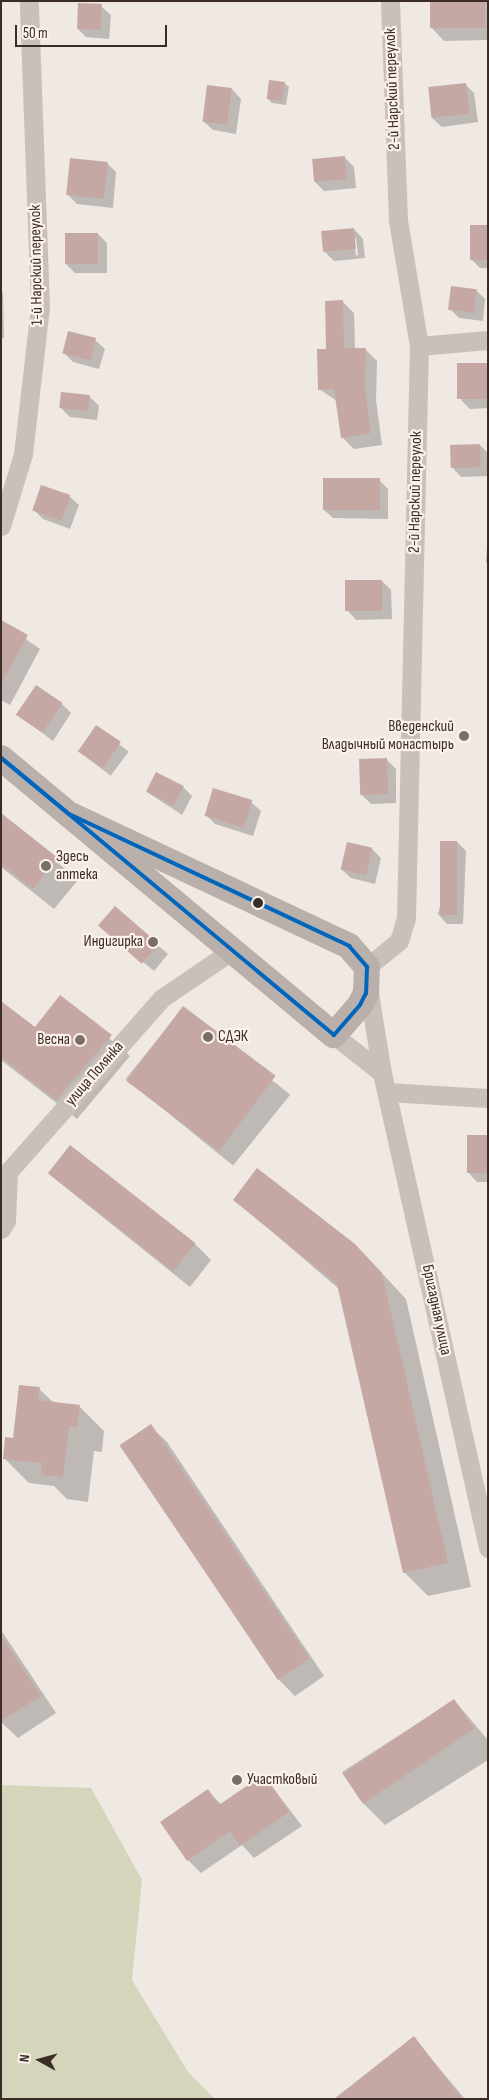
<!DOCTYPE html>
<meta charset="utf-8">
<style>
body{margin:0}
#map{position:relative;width:489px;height:2100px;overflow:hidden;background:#efe8e3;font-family:"Sofia Sans Condensed",sans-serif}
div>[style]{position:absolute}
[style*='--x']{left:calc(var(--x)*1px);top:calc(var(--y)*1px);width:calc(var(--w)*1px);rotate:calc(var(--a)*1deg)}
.green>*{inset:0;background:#d4d5bb}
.shadow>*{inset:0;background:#0003;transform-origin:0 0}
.building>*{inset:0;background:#c5a8a3;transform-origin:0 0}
.street>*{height:19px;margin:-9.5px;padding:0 9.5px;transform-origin:9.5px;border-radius:9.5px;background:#c9c0bb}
.secondary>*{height:26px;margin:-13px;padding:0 13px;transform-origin:13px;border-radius:13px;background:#b9b0ab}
.bus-1>*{height:4px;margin:-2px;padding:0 2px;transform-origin:2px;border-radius:2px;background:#0065bd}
.dots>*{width:14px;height:14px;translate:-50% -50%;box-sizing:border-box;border:2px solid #fcf2eb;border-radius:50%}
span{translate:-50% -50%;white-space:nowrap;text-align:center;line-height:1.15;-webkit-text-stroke:4.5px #fcf2eb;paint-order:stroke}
.street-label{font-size:16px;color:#3b2c28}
.poi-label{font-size:16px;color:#3b2c28}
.right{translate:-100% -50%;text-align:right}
.left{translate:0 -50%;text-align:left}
.frame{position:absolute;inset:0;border:2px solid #3b2c28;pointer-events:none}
.north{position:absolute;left:15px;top:2035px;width:50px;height:50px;-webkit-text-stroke:4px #fcf2eb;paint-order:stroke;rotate:277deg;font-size:14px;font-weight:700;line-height:20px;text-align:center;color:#3b2c28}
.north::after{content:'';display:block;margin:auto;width:18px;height:22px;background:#3b2c28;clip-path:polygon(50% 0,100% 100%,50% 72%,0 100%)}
.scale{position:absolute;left:15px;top:25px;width:152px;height:22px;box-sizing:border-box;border:2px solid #3b2c28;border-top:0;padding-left:6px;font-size:15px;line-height:18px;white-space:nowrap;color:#3b2c28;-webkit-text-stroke:4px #fcf2eb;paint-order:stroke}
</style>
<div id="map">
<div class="green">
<div style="clip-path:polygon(1px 1785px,91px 1788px,142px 1880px,132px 1980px,188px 2072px,215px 2099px,1px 2099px)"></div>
</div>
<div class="shadow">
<div style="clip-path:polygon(431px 1px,488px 1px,488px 40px,444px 41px,431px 27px)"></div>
<div style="clip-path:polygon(101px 6px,111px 15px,109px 39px,86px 37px,77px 28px)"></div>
<div style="clip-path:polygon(284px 83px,289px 87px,286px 105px,272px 103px,268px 99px)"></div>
<div style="clip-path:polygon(465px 84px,474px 93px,478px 122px,442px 127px,432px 118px)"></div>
<div style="clip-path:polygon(232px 89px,241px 99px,236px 134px,213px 130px,203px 121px)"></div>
<div style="clip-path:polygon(345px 158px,354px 167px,356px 188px,324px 191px,315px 182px)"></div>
<div style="clip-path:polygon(107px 163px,116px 172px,113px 208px,77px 204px,68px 195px)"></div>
<div style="clip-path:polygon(488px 226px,488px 268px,480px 268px,471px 259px)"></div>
<div style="clip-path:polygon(evenodd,354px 229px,363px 239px,365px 258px,334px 261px,325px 252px,354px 229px,354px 238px,356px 238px,358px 255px,356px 256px,354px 238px)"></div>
<div style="clip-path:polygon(98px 234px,107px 243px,107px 273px,75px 273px,66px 264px)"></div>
<div style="clip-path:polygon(476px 290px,485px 299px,483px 321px,459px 318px,450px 309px)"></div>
<div style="clip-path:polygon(1px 291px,3px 293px,4px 338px,1px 338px)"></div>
<div style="clip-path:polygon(343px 302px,354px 313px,355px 349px,365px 349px,377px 361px,376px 400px,382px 445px,354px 449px,342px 437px,337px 401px,319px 389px)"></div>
<div style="clip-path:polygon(95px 340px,105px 349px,99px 369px,73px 362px,64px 353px)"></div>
<div style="clip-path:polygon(488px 365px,488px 408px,470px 409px,461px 400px)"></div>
<div style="clip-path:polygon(90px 397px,99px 406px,97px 420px,70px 417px,61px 408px)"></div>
<div style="clip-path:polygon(480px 445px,488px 453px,488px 476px,461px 477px,452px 467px)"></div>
<div style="clip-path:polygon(379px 480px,388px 489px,388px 519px,333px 518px,323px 509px)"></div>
<div style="clip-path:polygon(69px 496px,79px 505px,70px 529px,43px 519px,34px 510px)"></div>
<div style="clip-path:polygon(487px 546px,488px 546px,488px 564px,486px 562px)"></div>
<div style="clip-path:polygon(382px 581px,391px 590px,392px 619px,356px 620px,347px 610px)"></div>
<div style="clip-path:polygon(1px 622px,40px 649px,10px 705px,1px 700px)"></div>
<div style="clip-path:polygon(62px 704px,71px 713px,53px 741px,21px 717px)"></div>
<div style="left:96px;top:727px;width:41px;height:30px;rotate:37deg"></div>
<div style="clip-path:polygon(387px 760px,396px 769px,396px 803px,371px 804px,362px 795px)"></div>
<div style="clip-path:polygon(183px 787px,192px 796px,182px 815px,147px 792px)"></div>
<div style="clip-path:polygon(251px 802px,261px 811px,253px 836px,215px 824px,206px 815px)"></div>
<div style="clip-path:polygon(1px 815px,78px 880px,54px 909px,1px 867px)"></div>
<div style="clip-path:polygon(457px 842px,466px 851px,463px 924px,447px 924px,438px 914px)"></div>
<div style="clip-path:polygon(372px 849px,381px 858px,375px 884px,351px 878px,341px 869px)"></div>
<div style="clip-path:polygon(115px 908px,168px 954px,154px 971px,110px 935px)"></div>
<div style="clip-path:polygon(61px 997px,130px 1056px,77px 1119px,1px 1060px,1px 1002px,36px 1029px)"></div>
<div style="left:183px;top:1008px;width:138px;height:91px;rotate:39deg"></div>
<div style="clip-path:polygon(488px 1136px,488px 1182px,477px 1182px,468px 1172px)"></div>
<div style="clip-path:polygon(49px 1174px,195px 1244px,211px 1260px,190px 1287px)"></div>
<div style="clip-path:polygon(235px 1200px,379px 1270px,406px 1299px,471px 1587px,428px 1596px,404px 1572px,339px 1289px)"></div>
<div style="clip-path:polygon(39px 1389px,54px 1403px,79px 1406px,104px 1431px,102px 1452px,94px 1451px,88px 1502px,67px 1499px,54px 1486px,29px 1483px,4px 1458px)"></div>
<div style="clip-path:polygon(150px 1426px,167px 1442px,324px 1676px,295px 1696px,278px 1679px)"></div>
<div style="clip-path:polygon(1px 1630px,56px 1713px,18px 1738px,1px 1722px)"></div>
<div style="clip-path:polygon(454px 1700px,488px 1740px,488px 1760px,385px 1825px,361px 1801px,342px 1772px)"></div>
<div style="clip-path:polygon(264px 1776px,302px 1826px,254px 1858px,242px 1845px,201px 1873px,188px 1860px,208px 1791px,221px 1804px)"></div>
<div style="clip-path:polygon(414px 2038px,465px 2099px,336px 2099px)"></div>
</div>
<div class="building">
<div style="left:430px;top:1px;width:55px;height:27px"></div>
<div style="left:78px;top:3px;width:24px;height:26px;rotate:2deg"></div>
<div style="left:269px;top:80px;width:16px;height:19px;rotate:7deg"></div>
<div style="left:466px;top:83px;width:31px;height:38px;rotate:84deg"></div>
<div style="left:207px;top:85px;width:25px;height:37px;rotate:7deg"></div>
<div style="left:345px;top:156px;width:23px;height:33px;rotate:85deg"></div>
<div style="left:70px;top:158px;width:38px;height:37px;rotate:6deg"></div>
<div style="left:470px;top:225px;width:18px;height:35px"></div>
<div style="left:354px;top:228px;width:21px;height:33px;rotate:85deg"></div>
<div style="left:65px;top:233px;width:33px;height:31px"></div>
<div style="left:451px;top:286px;width:26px;height:24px;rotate:7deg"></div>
<div style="clip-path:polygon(343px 300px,344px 348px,366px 348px,365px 388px,371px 433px,341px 438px,334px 389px,318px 390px,317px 349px,326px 349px,325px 301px)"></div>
<div style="left:68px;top:331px;width:29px;height:23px;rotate:14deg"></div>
<div style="left:488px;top:363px;width:36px;height:31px;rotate:90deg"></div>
<div style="left:61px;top:392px;width:29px;height:16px;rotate:6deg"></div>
<div style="left:480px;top:444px;width:23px;height:30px;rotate:88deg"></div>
<div style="left:323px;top:478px;width:57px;height:32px"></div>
<div style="left:41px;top:485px;width:31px;height:27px;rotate:19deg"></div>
<div style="left:345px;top:580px;width:37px;height:31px"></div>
<div style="clip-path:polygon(1px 620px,28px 635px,1px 684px)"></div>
<div style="left:36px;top:685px;width:32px;height:36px;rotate:34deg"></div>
<div style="left:96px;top:725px;width:30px;height:32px;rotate:34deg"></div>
<div style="left:387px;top:758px;width:36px;height:28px;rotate:88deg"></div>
<div style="left:156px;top:772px;width:31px;height:22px;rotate:27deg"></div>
<div style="left:213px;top:788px;width:41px;height:29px;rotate:17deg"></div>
<div style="clip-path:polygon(1px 813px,58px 858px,33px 889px,1px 864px)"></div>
<div style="left:440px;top:841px;width:17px;height:74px"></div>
<div style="left:347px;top:842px;width:26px;height:28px;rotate:13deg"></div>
<div style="left:115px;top:906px;width:58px;height:26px;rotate:41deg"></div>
<div style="clip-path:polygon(60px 995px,112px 1035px,56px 1100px,1px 1057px,1px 1001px,35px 1027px)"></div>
<div style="left:183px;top:1006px;width:116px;height:94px;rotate:37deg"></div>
<div style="left:467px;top:1135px;width:21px;height:38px"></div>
<div style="left:70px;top:1145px;width:159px;height:36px;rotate:38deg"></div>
<div style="clip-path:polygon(257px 1168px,355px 1244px,382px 1273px,448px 1563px,403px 1573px,337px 1284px,233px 1200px)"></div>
<div style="clip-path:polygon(19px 1385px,40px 1387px,38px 1400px,80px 1405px,77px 1427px,69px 1426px,63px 1477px,41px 1475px,42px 1463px,3px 1459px,5px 1437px,13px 1438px)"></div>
<div style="left:151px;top:1424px;width:283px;height:38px;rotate:56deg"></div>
<div style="clip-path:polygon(1px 1636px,41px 1696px,1px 1721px)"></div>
<div style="left:454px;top:1699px;width:36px;height:134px;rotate:56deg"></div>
<div style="clip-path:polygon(264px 1774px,289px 1812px,240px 1846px,230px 1831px,187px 1861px,160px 1822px,208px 1789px,219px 1805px)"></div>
<div style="clip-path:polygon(414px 2036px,462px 2099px,334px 2099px)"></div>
</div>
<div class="street">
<div style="--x:419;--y:346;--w:69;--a:-5"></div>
<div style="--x:1;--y:526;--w:75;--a:-73"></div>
<div style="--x:23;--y:454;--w:148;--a:-83.4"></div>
<div style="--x:40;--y:307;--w:306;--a:-92.1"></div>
<div style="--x:367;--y:967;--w:41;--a:-39.1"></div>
<div style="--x:399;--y:941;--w:24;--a:-73"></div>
<div style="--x:406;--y:918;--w:572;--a:-88.7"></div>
<div style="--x:419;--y:346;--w:128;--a:-99.5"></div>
<div style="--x:398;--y:220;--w:219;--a:-92.1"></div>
<div style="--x:368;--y:987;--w:87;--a:80.8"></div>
<div style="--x:382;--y:1073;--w:487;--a:77.4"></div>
<div style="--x:334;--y:1035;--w:61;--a:38.4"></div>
<div style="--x:387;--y:1092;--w:101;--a:3.4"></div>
<div style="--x:1;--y:1229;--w:9;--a:-58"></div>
<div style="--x:6;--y:1221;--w:49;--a:-87.7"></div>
<div style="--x:8;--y:1172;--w:232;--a:-48.5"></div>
<div style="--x:162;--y:998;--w:87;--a:-34.2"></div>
</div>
<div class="secondary">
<div style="--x:1;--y:758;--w:433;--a:39.8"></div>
<div style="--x:334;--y:1035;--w:40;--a:-49"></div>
<div style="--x:360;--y:1005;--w:13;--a:-63"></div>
<div style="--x:366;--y:993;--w:26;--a:-88"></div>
<div style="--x:367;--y:967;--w:28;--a:-131"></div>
<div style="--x:349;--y:946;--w:310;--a:-154.8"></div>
</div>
<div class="bus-1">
<div style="--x:1;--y:758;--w:88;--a:39.5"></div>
<div style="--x:69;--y:814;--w:310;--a:25.2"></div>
<div style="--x:349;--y:946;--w:28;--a:49"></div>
<div style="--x:367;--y:967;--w:26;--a:92"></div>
<div style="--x:366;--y:993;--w:13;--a:117"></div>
<div style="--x:360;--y:1005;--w:40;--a:131"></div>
<div style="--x:334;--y:1035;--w:433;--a:-140.2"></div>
</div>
<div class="dots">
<div style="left:464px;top:736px;background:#7a6e69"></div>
<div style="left:46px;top:866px;background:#7a6e69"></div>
<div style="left:258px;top:903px;background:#3b2c28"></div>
<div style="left:153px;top:942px;background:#7a6e69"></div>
<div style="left:208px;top:1037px;background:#7a6e69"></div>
<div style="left:80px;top:1040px;background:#7a6e69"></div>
<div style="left:237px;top:1780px;background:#7a6e69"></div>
</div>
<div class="street-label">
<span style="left:393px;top:89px;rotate:-92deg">2-й Нарский переулок</span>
<span style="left:37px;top:265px;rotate:-91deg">1-й Нарский переулок</span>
<span style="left:416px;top:492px;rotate:-89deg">2-й Нарский переулок</span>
<span style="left:95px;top:1074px;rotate:-49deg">улица Полянка</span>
<span style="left:436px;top:1310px;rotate:78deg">Бригадная улица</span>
</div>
<div class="poi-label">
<span class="right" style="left:454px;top:736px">Введенский<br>Владычный монастырь</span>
<span class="left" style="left:56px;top:866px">Здесь<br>аптека</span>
<span class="right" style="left:143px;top:942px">Индигирка</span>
<span class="left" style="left:218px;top:1037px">СДЭК</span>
<span class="right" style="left:70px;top:1040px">Весна</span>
<span class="left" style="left:247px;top:1780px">Участковый</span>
</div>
<div class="frame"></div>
<div class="north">N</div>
<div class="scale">50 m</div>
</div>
